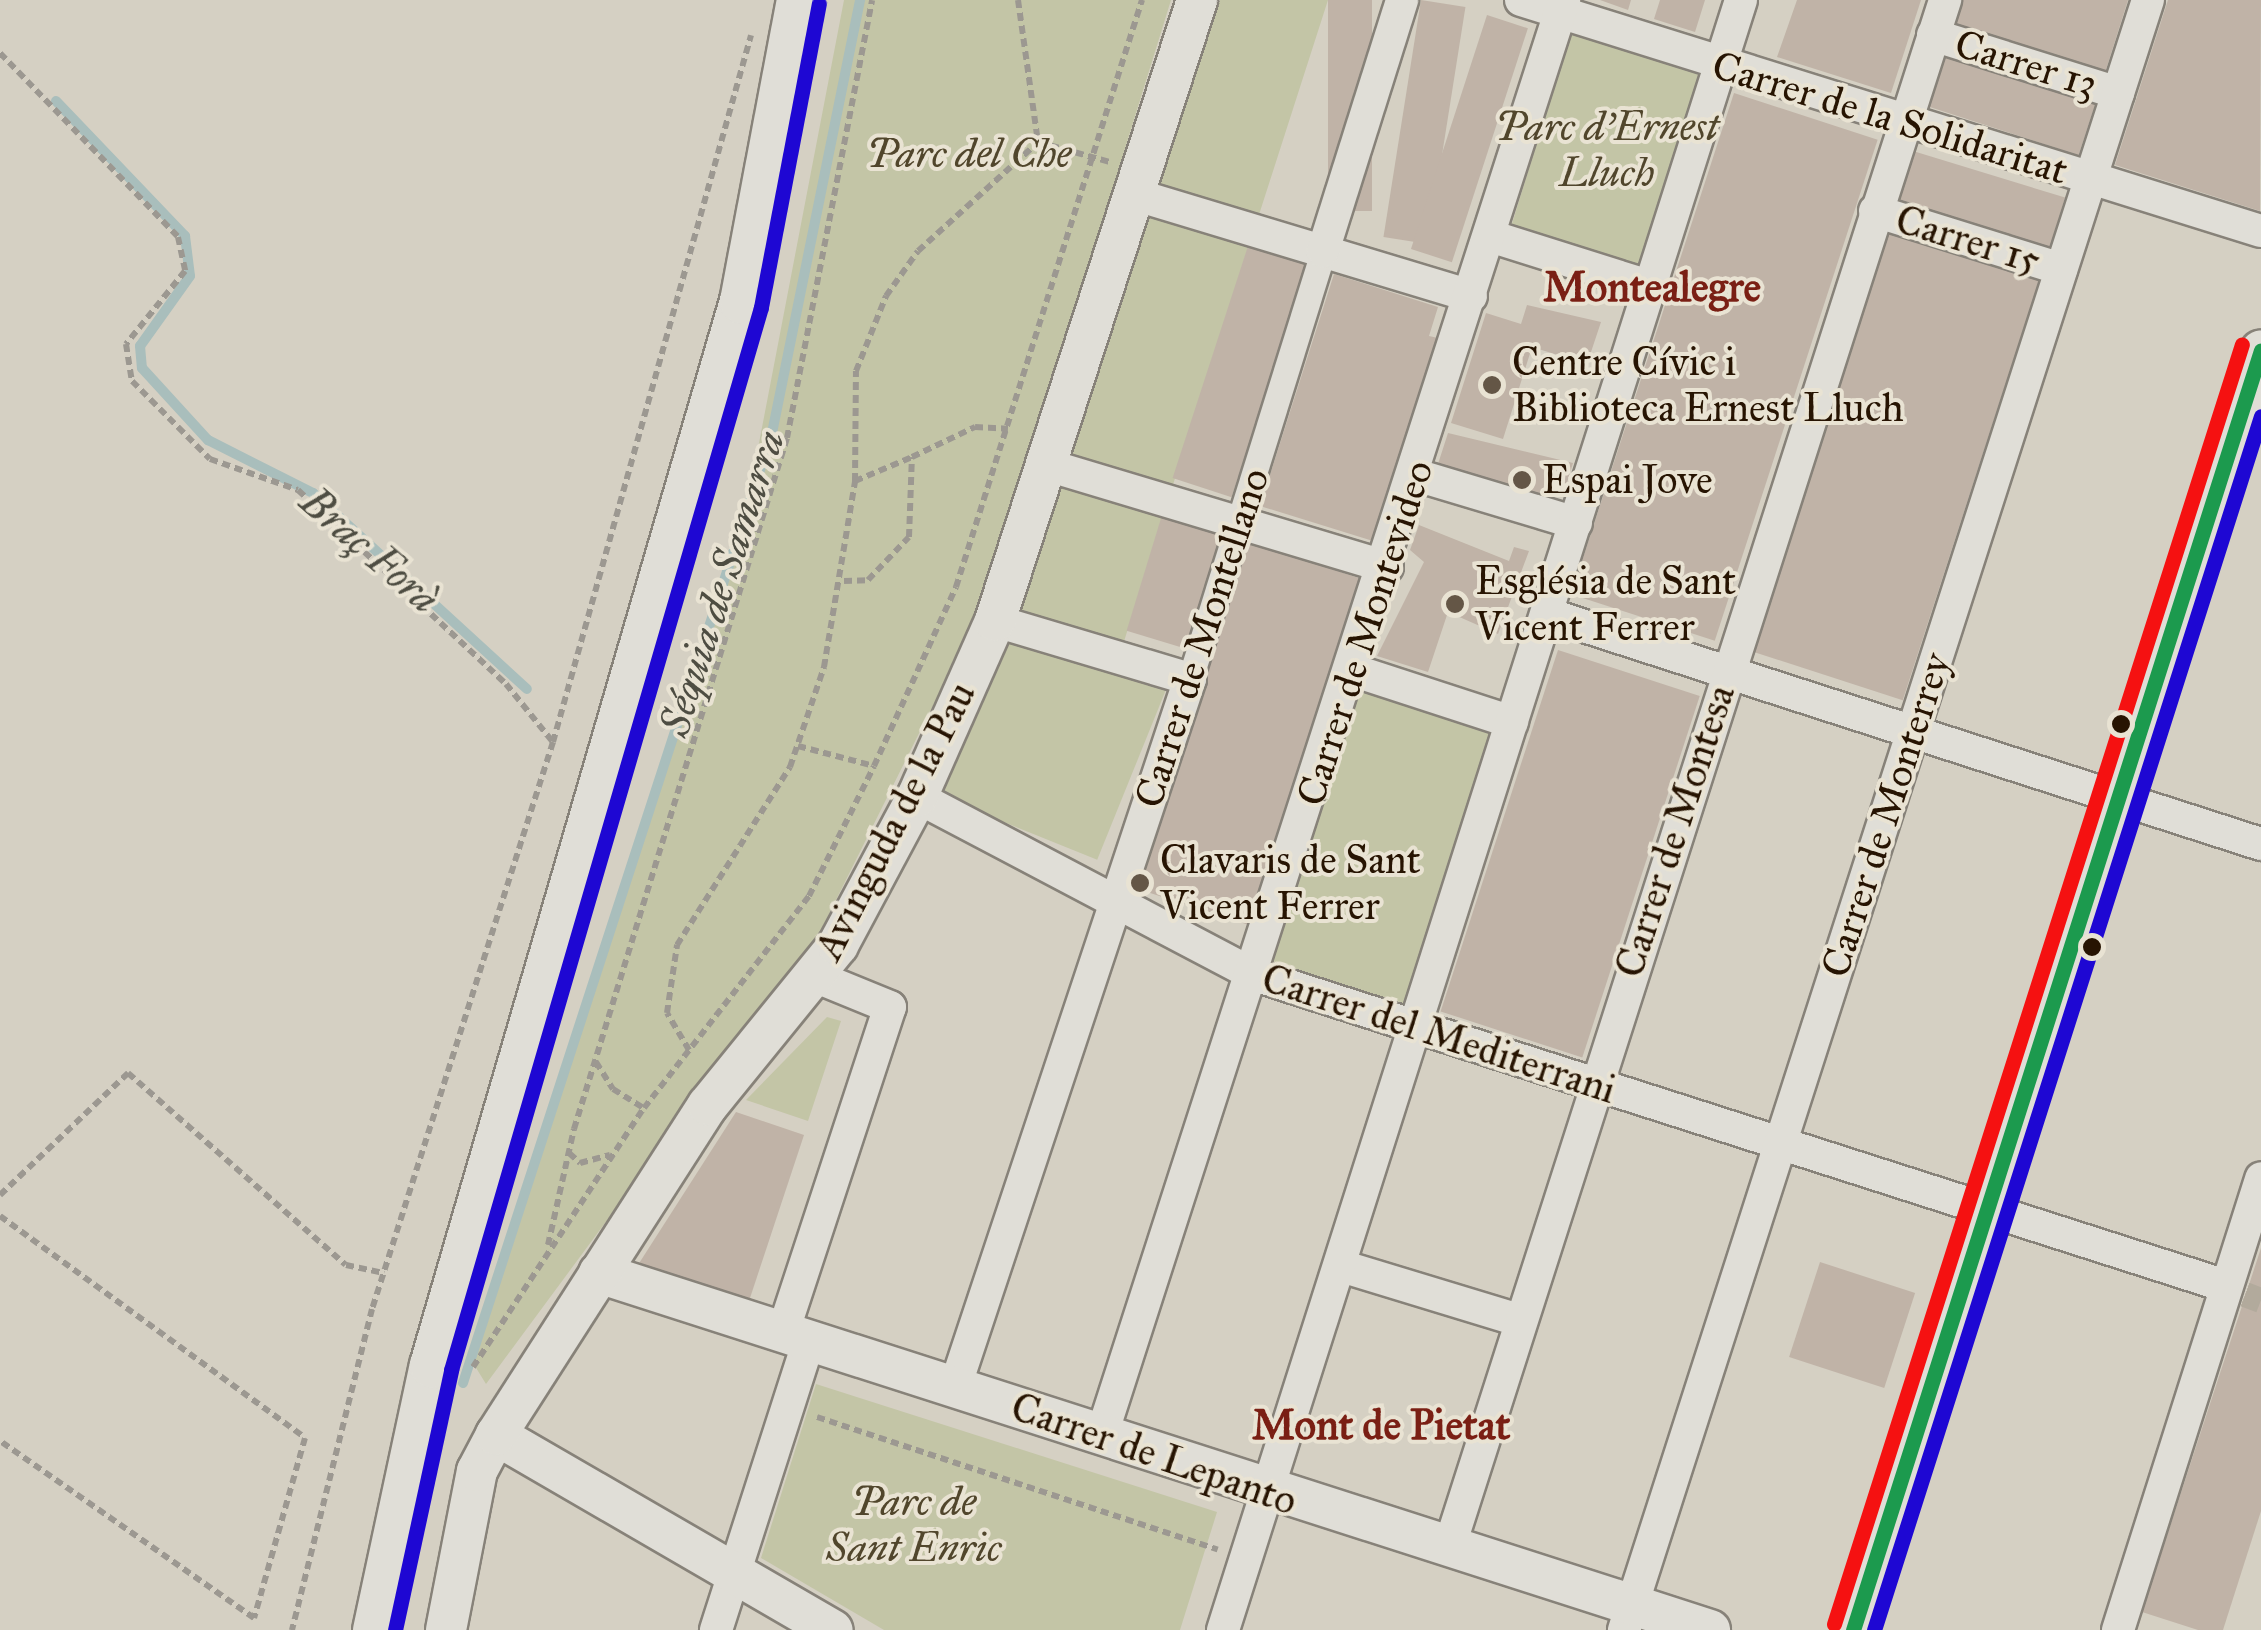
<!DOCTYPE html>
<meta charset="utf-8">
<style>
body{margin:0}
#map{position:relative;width:2261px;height:1630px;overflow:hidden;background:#d5d0c3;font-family:"IM FELL Great Primer",serif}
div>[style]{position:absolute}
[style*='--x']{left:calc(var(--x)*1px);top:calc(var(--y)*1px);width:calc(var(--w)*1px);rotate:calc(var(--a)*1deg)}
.green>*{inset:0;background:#c3c5a6;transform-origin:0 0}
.stream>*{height:10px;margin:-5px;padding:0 5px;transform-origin:5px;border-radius:5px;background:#a9bebc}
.building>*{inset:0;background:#c0b3a7;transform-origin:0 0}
.pedestrian-tunnel>*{height:25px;margin-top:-12.5px;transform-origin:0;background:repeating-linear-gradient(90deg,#b2aa9c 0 25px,transparent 0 37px)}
.path>*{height:6px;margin-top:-3px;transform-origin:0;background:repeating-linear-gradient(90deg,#9c9891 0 8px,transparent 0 13px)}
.roads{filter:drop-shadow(2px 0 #878279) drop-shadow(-2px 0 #878279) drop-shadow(0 2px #878279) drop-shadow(0 -2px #878279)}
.pedestrian>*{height:25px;margin:-12.5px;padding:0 12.5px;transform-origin:12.5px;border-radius:12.5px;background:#e0ded7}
.minor>*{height:32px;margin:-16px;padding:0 16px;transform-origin:16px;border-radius:16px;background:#e0ded7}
.tertiary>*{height:40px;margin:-20px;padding:0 20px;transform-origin:20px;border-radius:20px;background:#e0ded7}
.secondary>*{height:45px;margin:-22.5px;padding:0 22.5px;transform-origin:22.5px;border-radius:22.5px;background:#e0ded7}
.bus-1>*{height:15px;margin:-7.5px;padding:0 7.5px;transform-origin:7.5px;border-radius:7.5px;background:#1c9a4e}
.bus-2>*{height:15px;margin:-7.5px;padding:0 7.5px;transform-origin:7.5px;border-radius:7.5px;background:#1e07d3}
.bus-3>*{height:15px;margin:-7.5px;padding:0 7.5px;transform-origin:7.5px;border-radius:7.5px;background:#f51111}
.dots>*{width:28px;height:28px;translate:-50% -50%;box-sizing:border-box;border:5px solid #e9e3d3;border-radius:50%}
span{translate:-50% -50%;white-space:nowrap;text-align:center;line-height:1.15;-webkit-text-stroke:8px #e9e3d3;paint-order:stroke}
.street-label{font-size:40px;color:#271402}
.park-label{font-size:40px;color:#51462c;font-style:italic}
.poi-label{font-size:40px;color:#271402}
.left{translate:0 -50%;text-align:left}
.neighbourhood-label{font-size:42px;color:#7a1f14;font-weight:700}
.water-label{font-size:42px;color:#4e4d42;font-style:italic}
</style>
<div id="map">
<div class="green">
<div style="clip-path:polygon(844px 0,1171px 0,985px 601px,820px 932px,486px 1384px,470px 1358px,750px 490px)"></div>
<div style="clip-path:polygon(1220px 0,1328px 0,1256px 224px,1145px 189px,1156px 156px,1167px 159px)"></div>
<div style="left:1570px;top:34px;width:140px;height:200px;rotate:17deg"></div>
<div style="clip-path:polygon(1141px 204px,1251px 238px,1171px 491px,1062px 456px,1070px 431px,1079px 434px,1145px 224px)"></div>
<div style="left:1056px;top:474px;width:114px;height:141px;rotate:17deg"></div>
<div style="left:997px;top:622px;width:182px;height:183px;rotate:22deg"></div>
<div style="left:1363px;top:682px;width:142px;height:299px;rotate:18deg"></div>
<div style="clip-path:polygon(827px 1017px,841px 1021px,808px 1121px,746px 1100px)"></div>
<div style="clip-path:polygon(816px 1384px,1217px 1512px,1180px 1630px,884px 1630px,761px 1558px)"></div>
</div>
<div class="stream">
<div style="--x:56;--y:101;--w:187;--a:46.3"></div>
<div style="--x:185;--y:236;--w:40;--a:82.9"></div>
<div style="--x:190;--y:276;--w:86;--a:125.5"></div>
<div style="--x:140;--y:346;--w:22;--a:85"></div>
<div style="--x:142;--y:368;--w:98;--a:47.5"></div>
<div style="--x:208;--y:440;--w:118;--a:26.8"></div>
<div style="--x:313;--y:493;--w:290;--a:42.5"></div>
<div style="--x:463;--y:1383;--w:999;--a:-71.98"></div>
<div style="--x:772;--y:433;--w:442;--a:-78.5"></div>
</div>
<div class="building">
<div style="left:1328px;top:0;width:44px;height:211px"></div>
<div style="left:1421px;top:0;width:45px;height:240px;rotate:9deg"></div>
<div style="clip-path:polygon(1600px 0,1631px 0,1628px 10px)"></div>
<div style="clip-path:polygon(1660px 0,1705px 0,1695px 32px,1654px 19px)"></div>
<div style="clip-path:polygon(1797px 0,1921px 0,1891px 93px,1777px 57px)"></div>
<div style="clip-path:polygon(1962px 0,2128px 0,2104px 76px,1953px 28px)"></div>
<div style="clip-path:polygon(2168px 0,2261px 0,2260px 211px,2115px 165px)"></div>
<div style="left:1487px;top:15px;width:43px;height:246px;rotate:18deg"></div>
<div style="left:1945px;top:52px;width:159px;height:57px;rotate:18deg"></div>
<div style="left:1734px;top:93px;width:151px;height:527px;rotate:18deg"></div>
<div style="left:1913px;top:151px;width:159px;height:56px;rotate:17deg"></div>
<div style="left:1889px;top:228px;width:159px;height:445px;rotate:18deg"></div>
<div style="left:1248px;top:246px;width:62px;height:244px;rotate:18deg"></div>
<div style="clip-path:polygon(1334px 274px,1438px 307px,1429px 336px,1438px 338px,1373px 541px,1260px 506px)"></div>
<div style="clip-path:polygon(1527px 305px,1601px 322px,1587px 364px,1532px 347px,1503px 439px,1451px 423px,1486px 313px,1521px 324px)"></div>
<div style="clip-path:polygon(1448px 433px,1573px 463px,1563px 496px,1550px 492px,1547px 503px,1437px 467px)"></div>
<div style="left:1162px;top:515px;width:62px;height:121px;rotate:17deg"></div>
<div style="clip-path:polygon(1419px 525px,1509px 561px,1514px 547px,1529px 551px,1498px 634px,1448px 612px,1428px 672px,1377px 656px,1424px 562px,1410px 550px)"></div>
<div style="left:1248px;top:542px;width:120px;height:364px;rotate:18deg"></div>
<div style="left:1558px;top:650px;width:149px;height:380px;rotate:18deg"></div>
<div style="clip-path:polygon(736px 1112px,804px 1135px,748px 1304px,636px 1268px)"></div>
<div style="clip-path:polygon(2261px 1248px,2261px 1511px,2223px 1630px,2198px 1630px,2142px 1612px)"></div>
<div style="left:1820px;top:1262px;width:100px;height:100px;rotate:18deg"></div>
</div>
<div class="pedestrian-tunnel">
<div style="--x:2245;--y:1294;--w:17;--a:21"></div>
</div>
<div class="path">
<div style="--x:1018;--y:0;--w:143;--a:82"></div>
<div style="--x:1038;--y:142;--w:75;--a:15.5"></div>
<div style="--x:0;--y:53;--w:256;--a:45.9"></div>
<div style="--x:178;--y:237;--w:35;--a:78"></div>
<div style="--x:185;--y:271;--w:94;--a:128.9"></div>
<div style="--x:126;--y:344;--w:37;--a:81"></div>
<div style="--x:132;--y:381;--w:110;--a:45"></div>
<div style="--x:210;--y:459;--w:93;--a:19.4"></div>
<div style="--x:298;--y:490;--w:284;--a:43"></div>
<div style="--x:506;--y:684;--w:75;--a:51"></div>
<div style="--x:553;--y:742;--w:595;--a:107.7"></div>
<div style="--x:372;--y:1309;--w:331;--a:104"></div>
<div style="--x:855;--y:481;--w:62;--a:-22.8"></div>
<div style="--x:844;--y:581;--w:24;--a:-2"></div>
<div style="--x:868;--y:580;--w:59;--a:-46.4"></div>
<div style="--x:909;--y:537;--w:80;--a:-87.9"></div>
<div style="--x:912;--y:457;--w:70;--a:-25.5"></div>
<div style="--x:975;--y:427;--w:33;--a:3"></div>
<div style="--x:553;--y:742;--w:734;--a:-74.35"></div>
<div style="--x:798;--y:746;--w:79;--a:14.7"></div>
<div style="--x:689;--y:1050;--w:43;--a:-120.7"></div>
<div style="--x:667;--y:1013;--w:69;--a:-81.6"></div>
<div style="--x:677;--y:945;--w:211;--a:-57.6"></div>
<div style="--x:790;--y:767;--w:106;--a:-71.2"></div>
<div style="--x:824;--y:667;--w:189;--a:-80.5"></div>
<div style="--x:855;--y:481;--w:110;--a:-89.5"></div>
<div style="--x:856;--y:371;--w:81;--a:-68.2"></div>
<div style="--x:886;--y:296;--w:55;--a:-54.6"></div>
<div style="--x:918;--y:251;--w:162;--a:-42.2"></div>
<div style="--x:596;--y:1062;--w:32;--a:58"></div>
<div style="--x:613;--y:1089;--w:36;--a:32"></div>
<div style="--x:569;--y:1153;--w:15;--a:42"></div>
<div style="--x:580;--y:1163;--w:31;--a:-15"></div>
<div style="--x:0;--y:1195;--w:177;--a:-43.6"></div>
<div style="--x:128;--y:1073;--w:290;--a:41.4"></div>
<div style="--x:346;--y:1265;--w:39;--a:12"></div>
<div style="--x:0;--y:1216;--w:377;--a:36"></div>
<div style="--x:305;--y:1438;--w:187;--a:105.8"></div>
<div style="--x:254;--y:1618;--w:310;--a:-145.1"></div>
<div style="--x:548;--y:1245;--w:119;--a:-77.4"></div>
<div style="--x:574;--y:1129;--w:723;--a:-72.87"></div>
<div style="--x:787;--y:438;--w:446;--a:-79"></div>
<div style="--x:473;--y:1367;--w:310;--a:-56.6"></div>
<div style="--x:644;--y:1108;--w:269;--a:-52.1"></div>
<div style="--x:809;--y:896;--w:145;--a:-63.4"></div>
<div style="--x:874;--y:766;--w:197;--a:-65.4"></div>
<div style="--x:956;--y:587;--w:616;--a:-72.42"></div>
<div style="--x:817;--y:1417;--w:422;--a:18.3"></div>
</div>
<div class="roads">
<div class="pedestrian">
<div style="--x:1190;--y:679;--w:448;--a:-72.7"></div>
</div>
<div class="minor">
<div style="--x:1521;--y:0;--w:775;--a:17.34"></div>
<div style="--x:1933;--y:35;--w:194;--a:17.4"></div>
<div style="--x:1133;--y:194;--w:353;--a:16.8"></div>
<div style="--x:1875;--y:211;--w:195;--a:17.3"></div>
<div style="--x:1490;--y:236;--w:170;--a:17.5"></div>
<div style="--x:1323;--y:251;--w:263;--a:-72.5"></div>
<div style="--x:1047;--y:465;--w:355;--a:16.7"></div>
<div style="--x:1416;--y:475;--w:167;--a:16.7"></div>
<div style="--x:1547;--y:614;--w:750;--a:17.86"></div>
<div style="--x:1355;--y:671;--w:165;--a:18"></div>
<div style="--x:917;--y:797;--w:382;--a:27.8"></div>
<div style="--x:1255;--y:975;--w:1020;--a:17.76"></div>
<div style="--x:1341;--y:1266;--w:186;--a:16.9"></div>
<div style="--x:782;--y:1335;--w:345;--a:-71.8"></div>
<div style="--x:890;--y:1007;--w:82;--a:-157.8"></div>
<div style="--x:955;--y:1387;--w:746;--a:-71.64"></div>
<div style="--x:1190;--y:679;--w:203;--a:-163.4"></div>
<div style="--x:1102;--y:1434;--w:1507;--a:-72.14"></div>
<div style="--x:1449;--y:1548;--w:1626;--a:-72.23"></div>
<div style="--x:716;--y:1630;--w:301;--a:-72.2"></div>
<div style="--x:1223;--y:1630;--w:1710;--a:-72.37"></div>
<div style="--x:1624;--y:1630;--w:1712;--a:-72.18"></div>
<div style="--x:2118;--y:1630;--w:474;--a:-72.4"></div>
</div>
<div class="tertiary">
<div style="--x:599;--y:1273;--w:1167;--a:17.81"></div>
<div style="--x:496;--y:1435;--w:389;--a:30.1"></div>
<div style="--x:446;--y:1630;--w:162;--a:-79"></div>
<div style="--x:477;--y:1471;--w:41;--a:-62.2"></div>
<div style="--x:496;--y:1435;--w:392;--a:-57.3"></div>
<div style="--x:708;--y:1105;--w:206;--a:-50.9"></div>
<div style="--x:838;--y:945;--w:168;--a:-61.9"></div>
<div style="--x:917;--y:797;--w:193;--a:-66.1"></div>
<div style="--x:995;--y:621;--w:653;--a:-71.98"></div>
<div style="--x:1853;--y:1630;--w:1343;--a:-72.32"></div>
</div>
<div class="secondary">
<div style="--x:375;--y:1630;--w:271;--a:-77.9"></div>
<div style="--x:432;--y:1365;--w:1108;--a:-73.76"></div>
<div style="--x:742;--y:301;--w:306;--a:-79.3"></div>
</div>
</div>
<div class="bus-1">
<div style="--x:1853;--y:1630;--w:1343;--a:-72.32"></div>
</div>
<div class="bus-2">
<div style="--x:395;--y:1630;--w:266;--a:-77.8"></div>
<div style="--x:451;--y:1370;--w:1107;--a:-73.74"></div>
<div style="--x:761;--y:307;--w:309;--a:-79.2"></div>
<div style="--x:1874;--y:1630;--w:1274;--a:-72.32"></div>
</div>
<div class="bus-3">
<div style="--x:1834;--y:1624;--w:1343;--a:-72.32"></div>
</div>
<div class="dots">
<div style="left:1492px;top:385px;background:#645646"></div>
<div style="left:1522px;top:480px;background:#645646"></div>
<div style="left:1455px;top:604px;background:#645646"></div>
<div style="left:2121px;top:724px;background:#271402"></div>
<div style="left:1140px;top:883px;background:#645646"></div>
<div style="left:2092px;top:947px;background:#271402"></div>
</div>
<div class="street-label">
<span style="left:2026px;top:64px;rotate:17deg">Carrer 13</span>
<span style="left:1890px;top:118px;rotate:17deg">Carrer de la Solidaritat</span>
<span style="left:1968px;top:240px;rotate:17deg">Carrer 15</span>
<span style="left:1365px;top:633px;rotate:-72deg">Carrer de Montevideo</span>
<span style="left:1202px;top:638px;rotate:-72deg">Carrer de Montellano</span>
<span style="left:1886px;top:815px;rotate:-72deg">Carrer de Monterrey</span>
<span style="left:895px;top:821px;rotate:-63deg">Avinguda de la Pau</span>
<span style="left:1675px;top:831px;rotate:-72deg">Carrer de Montesa</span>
<span style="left:1439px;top:1034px;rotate:18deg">Carrer del Mediterrani</span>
<span style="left:1154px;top:1454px;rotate:19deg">Carrer de Lepanto</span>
</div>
<div class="park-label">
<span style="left:1607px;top:150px">Parc d'Ernest<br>Lluch</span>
<span style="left:969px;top:154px">Parc del Che</span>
<span style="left:914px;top:1525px">Parc de<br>Sant Enric</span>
</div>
<div class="poi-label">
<span class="left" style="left:1512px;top:385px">Centre Cívic i<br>Biblioteca Ernest Lluch</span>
<span class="left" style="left:1542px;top:480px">Espai Jove</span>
<span class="left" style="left:1475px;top:604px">Església de Sant<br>Vicent Ferrer</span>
<span class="left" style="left:1160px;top:883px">Clavaris de Sant<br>Vicent Ferrer</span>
</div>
<div class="neighbourhood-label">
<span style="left:1652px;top:287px">Montealegre</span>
<span style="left:1381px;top:1425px">Mont de Pietat</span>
</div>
<div class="water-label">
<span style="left:370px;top:550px;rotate:41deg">Braç Forà</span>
<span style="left:722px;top:583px;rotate:-72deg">Séquia de Samarra</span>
</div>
</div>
